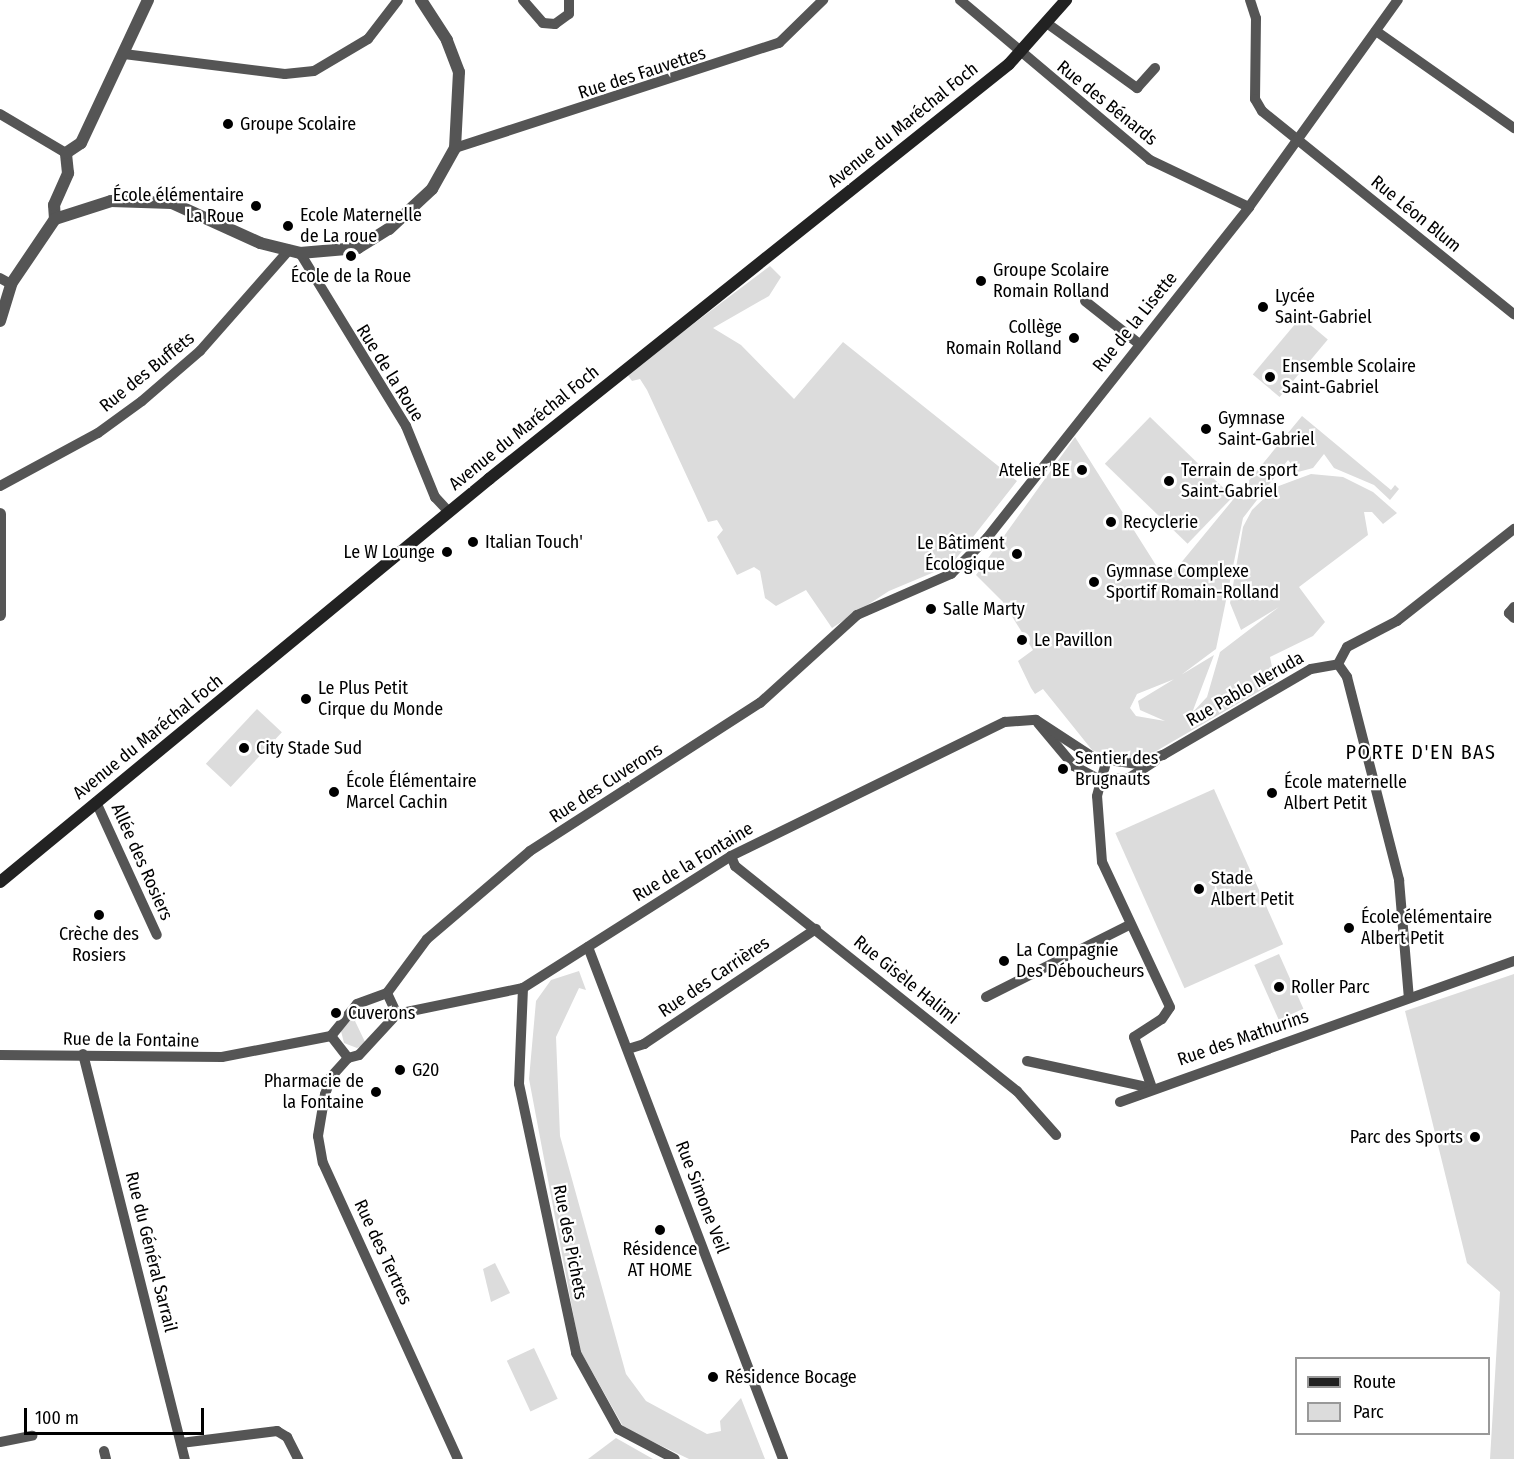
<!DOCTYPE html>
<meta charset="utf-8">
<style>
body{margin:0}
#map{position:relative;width:1514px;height:1459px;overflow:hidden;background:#fff;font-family:"Fira Sans Condensed",sans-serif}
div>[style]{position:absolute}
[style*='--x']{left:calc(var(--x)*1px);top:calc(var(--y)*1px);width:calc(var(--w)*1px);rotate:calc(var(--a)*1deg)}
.green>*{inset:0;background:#dcdcdc;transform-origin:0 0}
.minor>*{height:10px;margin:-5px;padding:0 5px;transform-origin:5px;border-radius:5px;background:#555}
.tertiary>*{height:12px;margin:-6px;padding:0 6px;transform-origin:6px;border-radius:6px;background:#555}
.secondary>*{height:12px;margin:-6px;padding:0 6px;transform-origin:6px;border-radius:6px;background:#222}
.dots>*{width:16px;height:16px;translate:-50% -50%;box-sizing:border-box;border:3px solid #fff;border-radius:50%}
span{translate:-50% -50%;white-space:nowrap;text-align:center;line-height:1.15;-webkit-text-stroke:4.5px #fff;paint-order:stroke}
.street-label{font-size:18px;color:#000}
.poi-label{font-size:18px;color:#000}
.left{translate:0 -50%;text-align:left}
.right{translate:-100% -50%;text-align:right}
.neighbourhood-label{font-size:20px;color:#000;letter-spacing:1.5px}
.legend{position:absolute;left:1295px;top:1357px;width:195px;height:78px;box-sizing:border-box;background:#fff;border:2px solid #999;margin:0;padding:8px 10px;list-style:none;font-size:18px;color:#000}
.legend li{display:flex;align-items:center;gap:12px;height:30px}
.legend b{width:30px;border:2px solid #999}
.scale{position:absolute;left:24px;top:1408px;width:180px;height:27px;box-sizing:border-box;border:3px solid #000;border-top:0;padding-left:8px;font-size:18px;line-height:21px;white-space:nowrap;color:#000;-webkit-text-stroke:4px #fff;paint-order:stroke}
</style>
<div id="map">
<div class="green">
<div style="clip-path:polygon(770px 266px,781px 277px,769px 296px,713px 328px,741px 345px,794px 399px,843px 342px,1017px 481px,951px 565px,889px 591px,832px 628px,806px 590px,776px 606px,765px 598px,760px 571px,754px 567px,737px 575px,717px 537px,723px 530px,717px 520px,708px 522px,647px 390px,640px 379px,632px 381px,627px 374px)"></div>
<div style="left:1301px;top:317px;width:35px;height:75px;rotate:40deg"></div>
<div style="clip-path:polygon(1302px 416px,1391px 490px,1395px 485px,1399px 489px,1390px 500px,1374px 485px,1334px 468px,1324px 454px,1313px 468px,1298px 472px,1288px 460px,1243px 518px,1216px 649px,1177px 678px,1137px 694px,1130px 708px,1136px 716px,1165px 721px,1140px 710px,1138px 701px,1214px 655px,1192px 713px,1207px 697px,1220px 652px,1279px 607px,1241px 630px,1230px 603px,1243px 527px,1252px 510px,1276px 487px,1311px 474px,1343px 477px,1373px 492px,1397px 513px,1383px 524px,1372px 512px,1364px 512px,1368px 535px,1299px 587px,1325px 622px,1313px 636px,1270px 657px,1275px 682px,1146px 757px,1110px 758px,1092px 750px,1043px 689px,1035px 694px,1031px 688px,1018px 661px,1033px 650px,1003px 602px,976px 575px,1075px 437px,1166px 581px)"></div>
<div style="left:1150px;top:417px;width:115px;height:65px;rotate:44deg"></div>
<div style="left:257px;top:709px;width:34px;height:75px;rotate:43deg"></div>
<div style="left:1214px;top:789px;width:170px;height:108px;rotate:66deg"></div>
<div style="left:1279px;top:954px;width:60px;height:27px;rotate:66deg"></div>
<div style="clip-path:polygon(579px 971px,586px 990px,579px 988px,556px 1037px,560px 1136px,626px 1374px,646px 1401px,707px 1434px,721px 1431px,720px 1421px,741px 1398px,765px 1459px,689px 1459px,624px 1428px,580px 1350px,529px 1079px,536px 1001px,551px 980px)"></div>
<div style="clip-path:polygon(1514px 974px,1514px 1459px,1490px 1459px,1500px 1292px,1467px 1263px,1405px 1011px)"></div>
<div style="clip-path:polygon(358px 1011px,362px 1015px,355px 1021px,366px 1044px,357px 1048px,344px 1043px,341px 1031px)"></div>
<div style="clip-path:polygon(495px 1263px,510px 1293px,491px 1302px,483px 1269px)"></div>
<div style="left:534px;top:1348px;width:56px;height:30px;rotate:65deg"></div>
<div style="clip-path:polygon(616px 1438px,653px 1459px,588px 1459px)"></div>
</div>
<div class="minor">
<div style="--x:523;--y:0;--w:30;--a:49"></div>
<div style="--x:543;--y:23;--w:12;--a:5"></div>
<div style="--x:555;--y:24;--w:17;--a:-36"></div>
<div style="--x:569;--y:14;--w:14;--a:-90"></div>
<div style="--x:960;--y:0;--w:248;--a:40.1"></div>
<div style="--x:1150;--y:160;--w:110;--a:25.4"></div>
<div style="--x:1250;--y:0;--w:19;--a:72"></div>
<div style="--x:1256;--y:18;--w:81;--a:90.7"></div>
<div style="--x:1255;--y:99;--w:14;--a:60"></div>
<div style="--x:1262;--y:111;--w:324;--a:38.9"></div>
<div style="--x:1048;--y:24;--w:110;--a:35.7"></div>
<div style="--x:1137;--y:88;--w:27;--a:-48"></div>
<div style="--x:1376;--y:31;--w:169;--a:35.1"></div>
<div style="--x:124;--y:54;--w:162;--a:7.1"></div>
<div style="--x:285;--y:74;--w:29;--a:-6"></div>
<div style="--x:314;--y:71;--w:63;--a:-30.7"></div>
<div style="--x:368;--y:39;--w:49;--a:-52.4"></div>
<div style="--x:0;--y:114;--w:77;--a:30.6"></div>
<div style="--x:455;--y:148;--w:341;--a:-18"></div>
<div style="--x:779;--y:43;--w:62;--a:-44.3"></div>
<div style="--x:300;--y:253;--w:203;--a:58.5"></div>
<div style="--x:406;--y:426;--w:77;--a:67.8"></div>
<div style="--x:435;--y:497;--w:21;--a:47"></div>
<div style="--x:0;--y:278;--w:13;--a:29"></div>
<div style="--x:1085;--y:301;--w:68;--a:38.4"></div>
<div style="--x:0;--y:486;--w:111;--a:-28.4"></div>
<div style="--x:98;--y:433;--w:54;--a:-36"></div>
<div style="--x:142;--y:401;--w:77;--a:-40.8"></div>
<div style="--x:200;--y:351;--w:135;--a:-48.6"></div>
<div style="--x:1514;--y:607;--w:8;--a:130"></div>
<div style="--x:1509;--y:613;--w:7;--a:45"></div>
<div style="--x:1338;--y:664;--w:16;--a:55"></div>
<div style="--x:1347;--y:677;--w:210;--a:75.6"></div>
<div style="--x:1399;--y:880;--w:118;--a:85.2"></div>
<div style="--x:1338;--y:664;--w:19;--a:-62"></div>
<div style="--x:1347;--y:647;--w:56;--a:-27.5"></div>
<div style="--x:1397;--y:621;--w:149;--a:-38.2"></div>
<div style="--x:1038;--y:723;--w:56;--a:50.1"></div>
<div style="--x:1074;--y:766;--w:30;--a:28"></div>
<div style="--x:1100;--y:780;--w:29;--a:-4"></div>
<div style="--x:1129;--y:778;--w:31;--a:-33"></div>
<div style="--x:96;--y:802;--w:146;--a:65.4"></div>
<div style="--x:731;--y:856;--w:11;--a:68"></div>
<div style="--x:735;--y:866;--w:361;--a:38.6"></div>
<div style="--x:1017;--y:1091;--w:59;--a:48.4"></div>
<div style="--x:588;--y:947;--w:548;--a:69.15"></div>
<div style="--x:523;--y:988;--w:96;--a:92.4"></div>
<div style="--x:519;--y:1084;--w:275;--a:78"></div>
<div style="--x:576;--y:1353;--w:87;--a:61.1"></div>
<div style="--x:618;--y:1429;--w:64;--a:27.8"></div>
<div style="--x:387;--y:993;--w:67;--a:-53.5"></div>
<div style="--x:427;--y:939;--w:135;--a:-40.5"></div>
<div style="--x:530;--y:851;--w:274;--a:-32.8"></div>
<div style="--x:760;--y:703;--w:131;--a:-42.2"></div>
<div style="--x:857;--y:615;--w:103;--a:-23.6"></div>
<div style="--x:951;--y:574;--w:51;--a:-45"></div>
<div style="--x:987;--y:538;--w:422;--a:-51.6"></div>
<div style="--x:1249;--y:207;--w:255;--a:-54.3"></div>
<div style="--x:387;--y:993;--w:23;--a:65"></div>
<div style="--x:986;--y:997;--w:160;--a:-26.7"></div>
<div style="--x:397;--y:1014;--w:129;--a:-11.7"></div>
<div style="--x:523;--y:988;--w:246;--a:-32.4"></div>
<div style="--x:731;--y:856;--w:305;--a:-26.1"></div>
<div style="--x:1005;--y:722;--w:31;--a:-4"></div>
<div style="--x:1036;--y:720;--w:69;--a:33.2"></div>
<div style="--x:1094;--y:758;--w:44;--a:7.8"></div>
<div style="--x:1138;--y:764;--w:27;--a:-20"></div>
<div style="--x:1163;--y:755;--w:171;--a:-30.2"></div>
<div style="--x:1311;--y:669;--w:27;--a:-10"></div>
<div style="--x:331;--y:1036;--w:28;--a:52"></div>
<div style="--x:348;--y:1058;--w:11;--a:-15"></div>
<div style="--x:359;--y:1055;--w:56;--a:-47.2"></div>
<div style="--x:331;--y:1036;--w:41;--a:-50.9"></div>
<div style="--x:357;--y:1004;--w:32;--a:-20"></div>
<div style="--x:628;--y:1049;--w:17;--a:-17"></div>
<div style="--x:644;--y:1044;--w:207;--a:-33.8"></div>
<div style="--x:83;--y:1054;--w:418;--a:75.9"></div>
<div style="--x:0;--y:1055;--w:222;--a:0.5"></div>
<div style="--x:222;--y:1057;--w:111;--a:-10.9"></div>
<div style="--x:348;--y:1058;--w:25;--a:132"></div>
<div style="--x:331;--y:1077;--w:18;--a:109"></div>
<div style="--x:325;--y:1094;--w:43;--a:99.5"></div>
<div style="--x:318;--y:1136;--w:27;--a:80"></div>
<div style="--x:323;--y:1163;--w:325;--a:65.5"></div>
<div style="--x:1027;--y:1061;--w:128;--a:12.2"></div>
<div style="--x:1152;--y:1088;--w:54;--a:-109.4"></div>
<div style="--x:1134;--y:1037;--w:33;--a:-33"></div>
<div style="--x:1162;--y:1019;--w:14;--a:-56"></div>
<div style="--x:1170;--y:1007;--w:160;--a:-115.1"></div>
<div style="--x:1102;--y:862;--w:66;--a:-94.3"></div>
<div style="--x:1097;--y:796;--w:35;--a:-75"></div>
<div style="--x:1120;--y:1102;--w:418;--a:-19.7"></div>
<div style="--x:0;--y:1442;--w:33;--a:-11"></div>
<div style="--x:181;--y:1443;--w:97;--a:-7.1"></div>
<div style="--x:277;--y:1431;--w:12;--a:31"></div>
<div style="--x:287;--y:1437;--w:25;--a:63"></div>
<div style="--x:104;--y:1451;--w:8;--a:76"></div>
</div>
<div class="tertiary">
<div style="--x:55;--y:219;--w:14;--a:-94"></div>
<div style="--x:54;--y:205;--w:35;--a:-66"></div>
<div style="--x:68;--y:173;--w:20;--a:-96"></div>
<div style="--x:66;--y:153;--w:18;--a:-34"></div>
<div style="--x:81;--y:143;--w:158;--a:-64.9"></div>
<div style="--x:0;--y:321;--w:39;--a:-73"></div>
<div style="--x:11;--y:284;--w:78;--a:-55.9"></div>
<div style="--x:55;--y:219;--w:59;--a:-17.8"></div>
<div style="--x:111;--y:201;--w:61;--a:1.9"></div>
<div style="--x:172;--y:203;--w:97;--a:24.4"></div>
<div style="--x:260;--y:243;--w:41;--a:14"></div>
<div style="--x:300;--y:253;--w:58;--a:-4.9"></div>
<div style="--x:358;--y:248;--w:36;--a:-32"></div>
<div style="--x:389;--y:229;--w:59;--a:-42.9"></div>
<div style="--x:432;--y:189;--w:47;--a:-60.7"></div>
<div style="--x:455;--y:148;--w:76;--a:-87"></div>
<div style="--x:459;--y:72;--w:34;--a:-111"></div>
<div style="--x:447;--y:40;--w:48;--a:-123"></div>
<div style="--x:0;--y:514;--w:101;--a:90"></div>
</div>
<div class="secondary">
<div style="--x:0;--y:882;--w:634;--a:-39.49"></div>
<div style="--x:489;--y:479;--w:665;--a:-38.59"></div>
<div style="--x:1009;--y:64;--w:86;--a:-48.3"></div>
</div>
<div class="dots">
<div style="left:228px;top:124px;background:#000"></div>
<div style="left:256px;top:206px;background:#000"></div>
<div style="left:288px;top:226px;background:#000"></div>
<div style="left:351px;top:256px;background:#000"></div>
<div style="left:981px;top:281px;background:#000"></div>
<div style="left:1263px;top:307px;background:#000"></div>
<div style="left:1074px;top:338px;background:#000"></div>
<div style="left:1270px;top:377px;background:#000"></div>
<div style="left:1206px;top:429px;background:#000"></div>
<div style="left:1082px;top:470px;background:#000"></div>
<div style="left:1169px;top:481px;background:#000"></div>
<div style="left:1111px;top:522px;background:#000"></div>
<div style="left:473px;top:542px;background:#000"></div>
<div style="left:447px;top:552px;background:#000"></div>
<div style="left:1017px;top:554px;background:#000"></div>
<div style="left:1094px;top:582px;background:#000"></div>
<div style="left:931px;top:609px;background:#000"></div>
<div style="left:1022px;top:640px;background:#000"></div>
<div style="left:306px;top:699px;background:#000"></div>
<div style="left:244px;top:748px;background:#000"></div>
<div style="left:1063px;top:769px;background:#000"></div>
<div style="left:334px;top:792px;background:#000"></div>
<div style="left:1272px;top:793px;background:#000"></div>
<div style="left:1199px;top:889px;background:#000"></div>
<div style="left:99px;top:915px;background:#000"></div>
<div style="left:1349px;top:928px;background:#000"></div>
<div style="left:1004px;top:961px;background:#000"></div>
<div style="left:1279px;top:987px;background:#000"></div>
<div style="left:336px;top:1013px;background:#000"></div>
<div style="left:400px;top:1070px;background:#000"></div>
<div style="left:376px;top:1092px;background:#000"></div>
<div style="left:1475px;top:1137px;background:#000"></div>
<div style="left:660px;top:1230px;background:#000"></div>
<div style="left:713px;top:1377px;background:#000"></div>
</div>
<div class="street-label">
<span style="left:642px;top:73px;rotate:-18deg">Rue des Fauvettes</span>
<span style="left:1107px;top:103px;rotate:39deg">Rue des Bénards</span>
<span style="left:903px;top:125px;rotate:-39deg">Avenue du Maréchal Foch</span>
<span style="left:1416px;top:214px;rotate:39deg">Rue Léon Blum</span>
<span style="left:1135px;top:322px;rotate:-51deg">Rue de la Lisette</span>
<span style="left:147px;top:372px;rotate:-39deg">Rue des Buffets</span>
<span style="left:390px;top:373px;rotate:58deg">Rue de la Roue</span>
<span style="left:524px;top:428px;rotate:-39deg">Avenue du Maréchal Foch</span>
<span style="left:1245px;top:689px;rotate:-30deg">Rue Pablo Neruda</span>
<span style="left:148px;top:737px;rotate:-39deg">Avenue du Maréchal Foch</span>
<span style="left:606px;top:783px;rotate:-33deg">Rue des Cuverons</span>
<span style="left:142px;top:862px;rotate:66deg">Allée des Rosiers</span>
<span style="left:693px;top:862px;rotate:-31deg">Rue de la Fontaine</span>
<span style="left:714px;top:977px;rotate:-34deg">Rue des Carrières</span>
<span style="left:906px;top:980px;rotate:39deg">Rue Gisèle Halimi</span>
<span style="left:1243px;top:1038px;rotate:-19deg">Rue des Mathurins</span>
<span style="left:131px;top:1040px;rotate:1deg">Rue de la Fontaine</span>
<span style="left:702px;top:1197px;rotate:69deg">Rue Simone Veil</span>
<span style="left:570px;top:1242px;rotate:79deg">Rue des Pichets</span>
<span style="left:151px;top:1252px;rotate:76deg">Rue du Général Sarrail</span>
<span style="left:383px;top:1252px;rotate:65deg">Rue des Tertres</span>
</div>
<div class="poi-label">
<span class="left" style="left:240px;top:124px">Groupe Scolaire</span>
<span class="right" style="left:244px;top:206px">École élémentaire<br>La Roue</span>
<span class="left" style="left:300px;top:226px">Ecole Maternelle<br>de La roue</span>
<span class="left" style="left:993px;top:281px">Groupe Scolaire<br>Romain Rolland</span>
<span style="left:351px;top:276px">École de la Roue</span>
<span class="left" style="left:1275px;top:307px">Lycée<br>Saint-Gabriel</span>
<span class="right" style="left:1062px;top:338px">Collège<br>Romain Rolland</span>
<span class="left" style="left:1282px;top:377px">Ensemble Scolaire<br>Saint-Gabriel</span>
<span class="left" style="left:1218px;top:429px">Gymnase<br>Saint-Gabriel</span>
<span class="right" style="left:1070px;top:470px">Atelier BE</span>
<span class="left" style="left:1181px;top:481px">Terrain de sport<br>Saint-Gabriel</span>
<span class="left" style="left:1123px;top:522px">Recyclerie</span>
<span class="left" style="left:485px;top:542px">Italian Touch'</span>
<span class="right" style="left:1005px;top:554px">Le Bâtiment<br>Écologique</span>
<span class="right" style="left:435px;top:552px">Le W Lounge</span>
<span class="left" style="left:1106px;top:582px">Gymnase Complexe<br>Sportif Romain-Rolland</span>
<span class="left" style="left:943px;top:609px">Salle Marty</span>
<span class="left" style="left:1034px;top:640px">Le Pavillon</span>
<span class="left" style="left:318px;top:699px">Le Plus Petit<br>Cirque du Monde</span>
<span class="left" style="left:256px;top:748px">City Stade Sud</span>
<span class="left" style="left:1075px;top:769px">Sentier des<br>Brugnauts</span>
<span class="left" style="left:346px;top:792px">École Élémentaire<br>Marcel Cachin</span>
<span class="left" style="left:1284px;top:793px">École maternelle<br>Albert Petit</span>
<span class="left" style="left:1211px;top:889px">Stade<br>Albert Petit</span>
<span class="left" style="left:1361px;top:928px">École élémentaire<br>Albert Petit</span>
<span style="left:99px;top:945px">Crèche des<br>Rosiers</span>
<span class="left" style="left:1016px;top:961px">La Compagnie<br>Des Déboucheurs</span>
<span class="left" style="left:1291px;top:987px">Roller Parc</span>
<span class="left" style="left:348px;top:1013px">Cuverons</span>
<span class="left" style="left:412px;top:1070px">G20</span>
<span class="right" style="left:364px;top:1092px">Pharmacie de<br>la Fontaine</span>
<span class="right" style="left:1463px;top:1137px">Parc des Sports</span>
<span style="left:660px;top:1260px">Résidence<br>AT HOME</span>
<span class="left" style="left:725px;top:1377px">Résidence Bocage</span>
</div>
<div class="neighbourhood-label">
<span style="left:1421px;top:752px">PORTE D'EN BAS</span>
</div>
<ul class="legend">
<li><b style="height:8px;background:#222"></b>Route</li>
<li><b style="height:16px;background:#dcdcdc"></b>Parc</li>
</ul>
<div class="scale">100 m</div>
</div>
